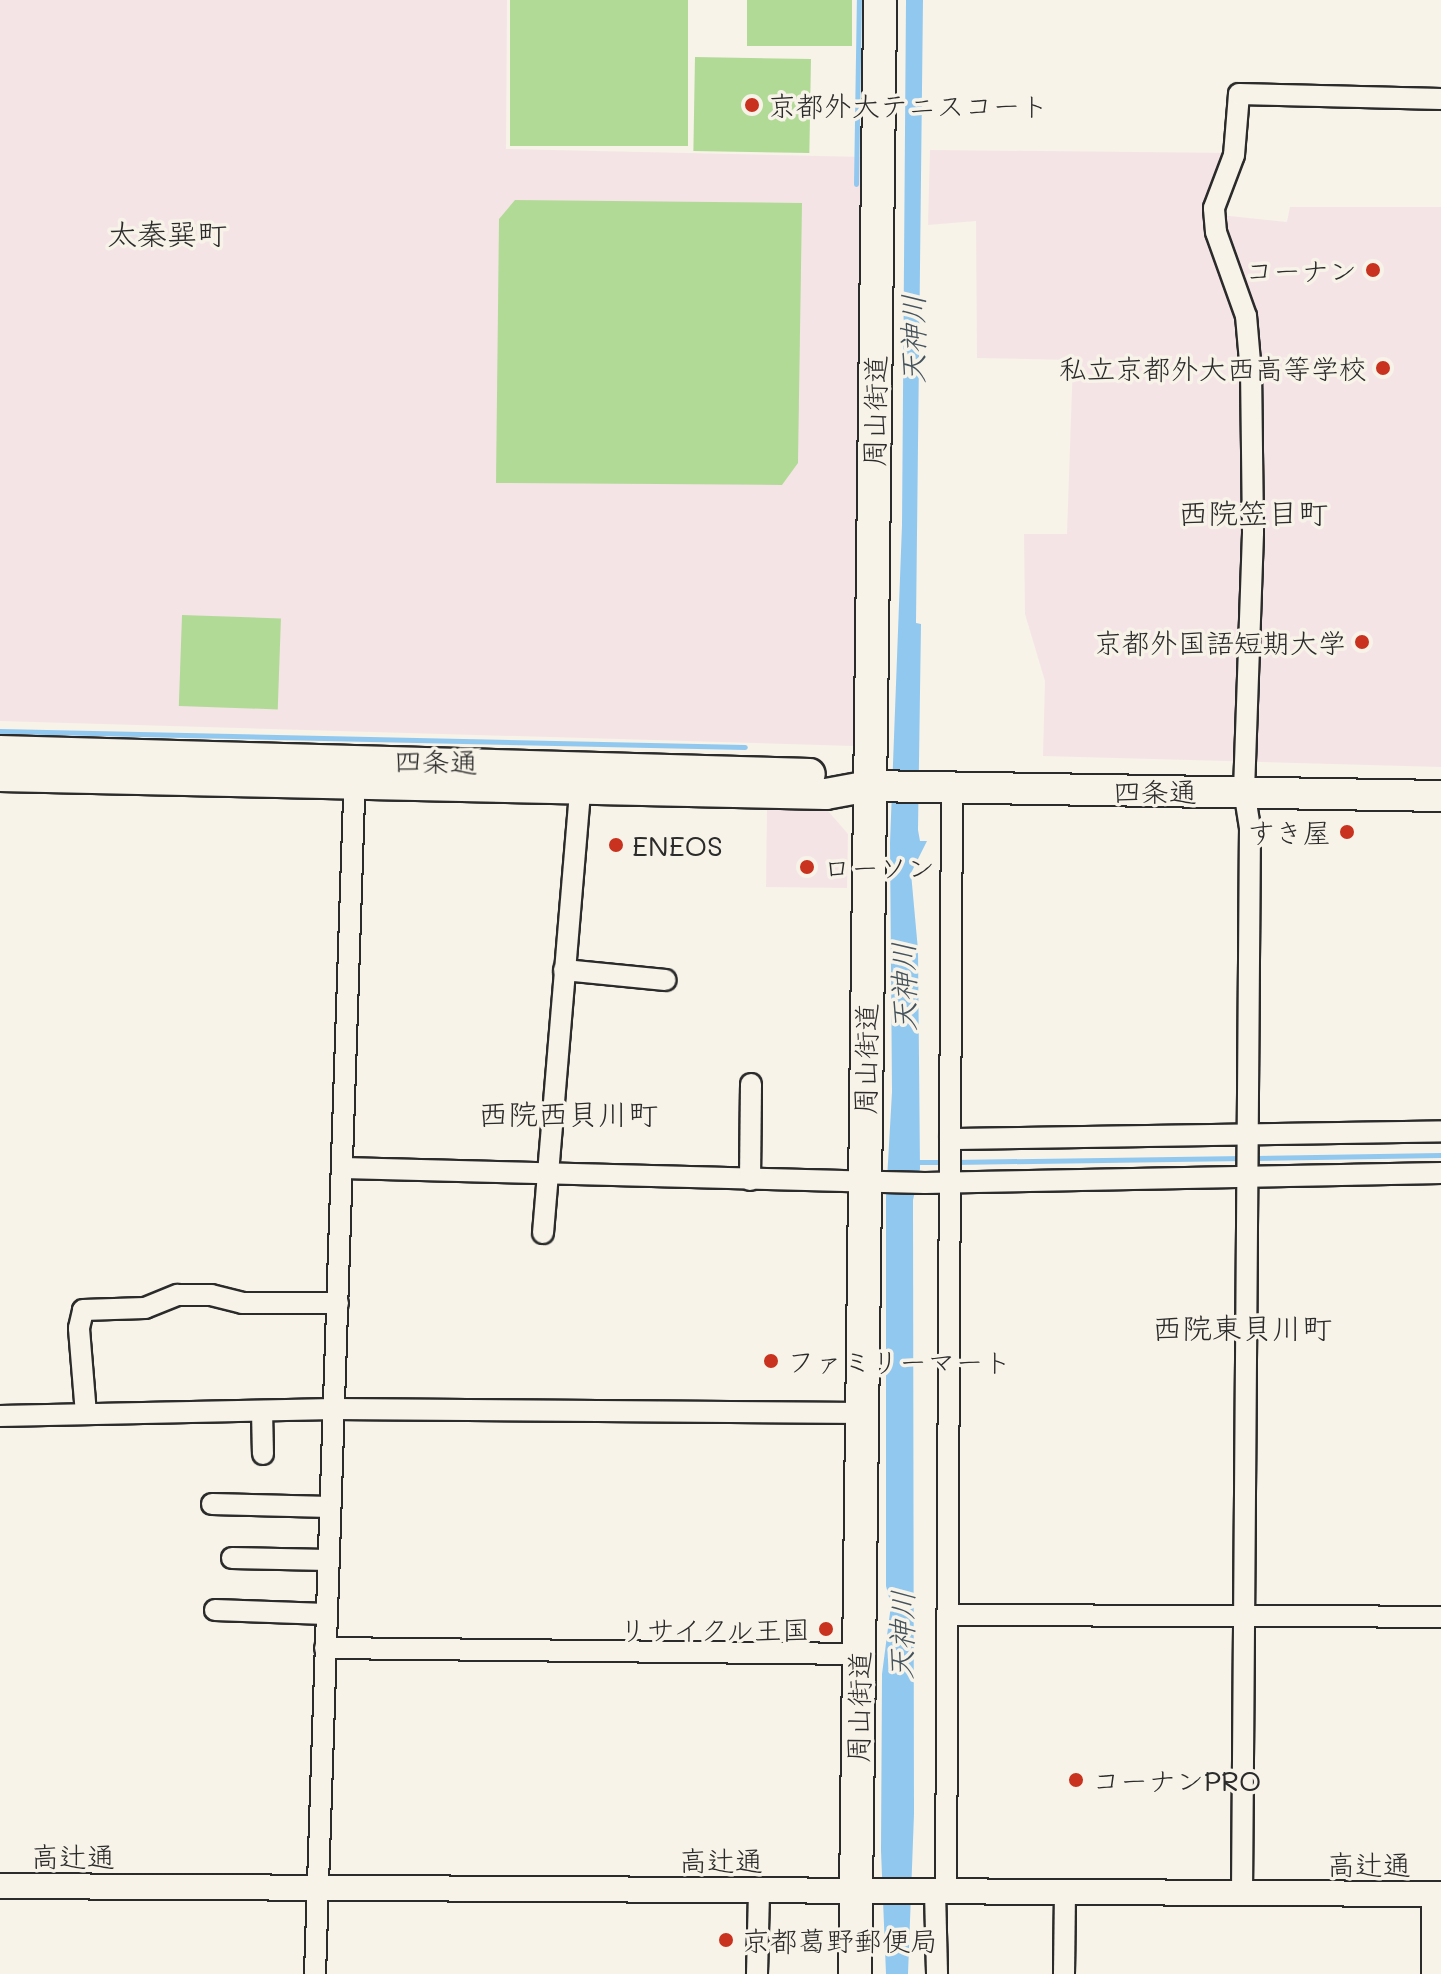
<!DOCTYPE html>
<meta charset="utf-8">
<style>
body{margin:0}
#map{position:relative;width:1441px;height:1974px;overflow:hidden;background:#f7f3e8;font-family:Mali,"Klee One",sans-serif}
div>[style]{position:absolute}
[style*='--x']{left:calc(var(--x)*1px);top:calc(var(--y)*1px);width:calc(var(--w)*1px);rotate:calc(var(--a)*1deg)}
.built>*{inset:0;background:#f5e4e6}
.green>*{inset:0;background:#b2da97;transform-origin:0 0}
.water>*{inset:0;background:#91c8f0}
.stream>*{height:5px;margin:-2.5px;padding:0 2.5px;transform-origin:2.5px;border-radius:2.5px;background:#91c8f0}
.roads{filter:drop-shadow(2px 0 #2b2b2b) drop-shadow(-2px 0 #2b2b2b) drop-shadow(0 2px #2b2b2b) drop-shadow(0 -2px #2b2b2b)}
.minor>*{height:20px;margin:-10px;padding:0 10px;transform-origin:10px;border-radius:10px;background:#f7f3e8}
.tertiary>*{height:24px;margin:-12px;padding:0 12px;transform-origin:12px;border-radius:12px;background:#f7f3e8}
.primary>*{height:30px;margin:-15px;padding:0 15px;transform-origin:15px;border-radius:15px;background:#f7f3e8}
.trunk>*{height:32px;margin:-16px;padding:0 16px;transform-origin:16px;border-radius:16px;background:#f7f3e8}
.dots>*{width:22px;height:22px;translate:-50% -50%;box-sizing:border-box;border:4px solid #f7f3e8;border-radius:50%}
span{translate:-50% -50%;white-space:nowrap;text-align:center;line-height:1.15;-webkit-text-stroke:7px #f7f3e8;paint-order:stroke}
.poi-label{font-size:28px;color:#2b2b2b}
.left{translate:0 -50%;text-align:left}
.right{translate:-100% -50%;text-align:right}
.street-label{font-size:28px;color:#2b2b2b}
.neighbourhood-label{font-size:30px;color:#2b2b2b}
.water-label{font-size:30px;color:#44525c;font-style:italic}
</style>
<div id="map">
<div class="built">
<div style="clip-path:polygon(0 0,507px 0,506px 149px,864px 157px,854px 746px,0 721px)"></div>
<div style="clip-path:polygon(930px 150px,1231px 153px,1220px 215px,1287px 222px,1290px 207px,1441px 207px,1441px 767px,1043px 756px,1045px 681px,1025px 614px,1024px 534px,1067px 534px,1073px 360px,977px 358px,976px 221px,928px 225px)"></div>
<div style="clip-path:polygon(767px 810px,828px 811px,848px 834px,847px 888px,766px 887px)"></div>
</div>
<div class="green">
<div style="left:510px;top:0;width:178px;height:146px"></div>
<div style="left:747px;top:0;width:105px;height:46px"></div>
<div style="left:695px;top:57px;width:116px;height:94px;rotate:1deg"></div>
<div style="clip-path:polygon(515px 200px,802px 203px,798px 463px,782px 485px,496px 483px,499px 219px)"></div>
<div style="left:182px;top:615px;width:99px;height:91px;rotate:2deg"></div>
</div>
<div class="water">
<div style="clip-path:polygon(906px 0,923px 0,916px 623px,921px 624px,918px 830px,920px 841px,927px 841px,911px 873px,918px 950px,920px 1169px,913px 1200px,914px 1814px,908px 1974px,886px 1974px,881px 1851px,882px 1674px,891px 1605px,886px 1586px,886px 1197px,892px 1092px,890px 843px,902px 525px)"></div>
</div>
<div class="stream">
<div style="--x:856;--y:184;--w:184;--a:-89.1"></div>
<div style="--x:0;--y:731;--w:745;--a:1.23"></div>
<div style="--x:1254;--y:1158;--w:187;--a:-0.9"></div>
<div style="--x:914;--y:1162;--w:30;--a:0"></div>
<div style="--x:954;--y:1162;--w:290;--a:-0.8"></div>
</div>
<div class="roads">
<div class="minor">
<div style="--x:564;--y:970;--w:102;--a:5.6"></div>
<div style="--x:950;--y:1139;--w:491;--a:-0.9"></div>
<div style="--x:343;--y:1168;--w:582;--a:1.48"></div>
<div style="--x:925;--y:1183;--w:516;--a:-1.11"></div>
<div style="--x:750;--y:1180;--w:96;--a:-89.4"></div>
<div style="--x:543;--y:1233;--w:458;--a:-85.2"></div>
<div style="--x:262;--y:1411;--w:43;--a:88.7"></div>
<div style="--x:86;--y:1414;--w:86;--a:-94.7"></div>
<div style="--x:79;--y:1328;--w:18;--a:-77"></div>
<div style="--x:83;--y:1310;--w:62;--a:-1.8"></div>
<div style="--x:145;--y:1308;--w:35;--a:-22"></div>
<div style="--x:178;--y:1295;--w:33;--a:0"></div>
<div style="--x:211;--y:1295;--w:32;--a:14"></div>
<div style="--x:242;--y:1303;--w:96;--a:0"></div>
<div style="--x:0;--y:1416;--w:334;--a:-1.2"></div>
<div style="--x:334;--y:1409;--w:528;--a:0.43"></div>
<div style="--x:212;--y:1504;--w:118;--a:1.5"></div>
<div style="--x:232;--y:1558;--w:96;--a:1.2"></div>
<div style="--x:215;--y:1610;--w:111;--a:2.1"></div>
<div style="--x:947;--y:1615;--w:494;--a:0.2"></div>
<div style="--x:325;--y:1648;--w:534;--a:0.64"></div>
<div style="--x:935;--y:1891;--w:83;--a:88.6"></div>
<div style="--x:946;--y:1891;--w:1103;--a:-89.69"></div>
<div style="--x:1242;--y:1893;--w:1065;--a:-89.57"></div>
<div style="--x:1250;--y:828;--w:37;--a:-99"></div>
<div style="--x:1244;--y:791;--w:259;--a:-88"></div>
<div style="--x:1253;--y:532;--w:159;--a:-90.7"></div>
<div style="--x:1251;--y:373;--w:57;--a:-95"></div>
<div style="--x:1246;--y:316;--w:89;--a:-109.7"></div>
<div style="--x:1216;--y:232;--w:24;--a:-95"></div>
<div style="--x:1214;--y:208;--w:57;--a:-69.3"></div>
<div style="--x:1234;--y:155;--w:61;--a:-85.3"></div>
<div style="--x:1239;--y:94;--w:202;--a:1.4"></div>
<div style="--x:1432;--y:1894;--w:80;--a:90"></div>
<div style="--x:315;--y:1974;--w:1204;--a:-88.1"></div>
<div style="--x:757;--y:1974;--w:84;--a:-88.6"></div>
<div style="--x:1064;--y:1974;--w:82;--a:-89.3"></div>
</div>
<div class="tertiary">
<div style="--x:0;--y:1886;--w:1441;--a:0.32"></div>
</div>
<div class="primary">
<div style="--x:0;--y:751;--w:810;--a:1.63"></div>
<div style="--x:0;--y:776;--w:826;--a:1.25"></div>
<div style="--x:826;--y:794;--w:44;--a:-10.5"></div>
<div style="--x:869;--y:786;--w:572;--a:1"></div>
</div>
<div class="trunk">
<div style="--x:855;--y:1974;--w:1974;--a:-89.27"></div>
</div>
</div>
<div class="dots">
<div style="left:752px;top:105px;background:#c8321e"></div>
<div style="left:1373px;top:270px;background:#c8321e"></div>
<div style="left:1383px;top:368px;background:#c8321e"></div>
<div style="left:1362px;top:642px;background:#c8321e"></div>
<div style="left:1347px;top:832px;background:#c8321e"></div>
<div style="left:616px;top:845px;background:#c8321e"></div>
<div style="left:807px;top:867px;background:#c8321e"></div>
<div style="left:771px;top:1361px;background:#c8321e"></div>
<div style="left:826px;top:1629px;background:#c8321e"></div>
<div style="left:1076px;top:1780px;background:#c8321e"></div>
<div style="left:726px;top:1940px;background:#c8321e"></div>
</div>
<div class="poi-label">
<span class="left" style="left:768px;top:105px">京都外大テニスコート</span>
<span class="right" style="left:1357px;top:270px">コーナン</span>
<span class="right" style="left:1367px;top:368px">私立京都外大西高等学校</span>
<span class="right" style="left:1346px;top:642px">京都外国語短期大学</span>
<span class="right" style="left:1331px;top:832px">すき屋</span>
<span class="left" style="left:632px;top:845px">ENEOS</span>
<span class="left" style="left:823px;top:867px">ローソン</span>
<span class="left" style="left:787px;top:1361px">ファミリーマート</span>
<span class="right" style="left:810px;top:1629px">リサイクル王国</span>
<span class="left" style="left:1092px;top:1780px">コーナンPRO</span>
<span class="left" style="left:742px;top:1940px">京都葛野郵便局</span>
</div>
<div class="street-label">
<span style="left:874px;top:411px;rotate:-89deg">周山街道</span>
<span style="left:436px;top:761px;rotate:1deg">四条通</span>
<span style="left:1155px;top:791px">四条通</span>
<span style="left:865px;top:1059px;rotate:-89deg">周山街道</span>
<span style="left:858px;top:1707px;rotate:-89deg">周山街道</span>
<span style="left:73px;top:1856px">高辻通</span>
<span style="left:721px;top:1860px">高辻通</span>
<span style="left:1369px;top:1864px">高辻通</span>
</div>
<div class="neighbourhood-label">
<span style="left:167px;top:233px">太秦巽町</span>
<span style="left:1253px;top:512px">西院笠目町</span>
<span style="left:568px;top:1113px">西院西貝川町</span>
<span style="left:1242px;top:1327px">西院東貝川町</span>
</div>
<div class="water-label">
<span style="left:912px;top:339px;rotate:-90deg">天神川</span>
<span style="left:903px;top:987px;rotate:-91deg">天神川</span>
<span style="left:901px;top:1635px;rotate:-89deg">天神川</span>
</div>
</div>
